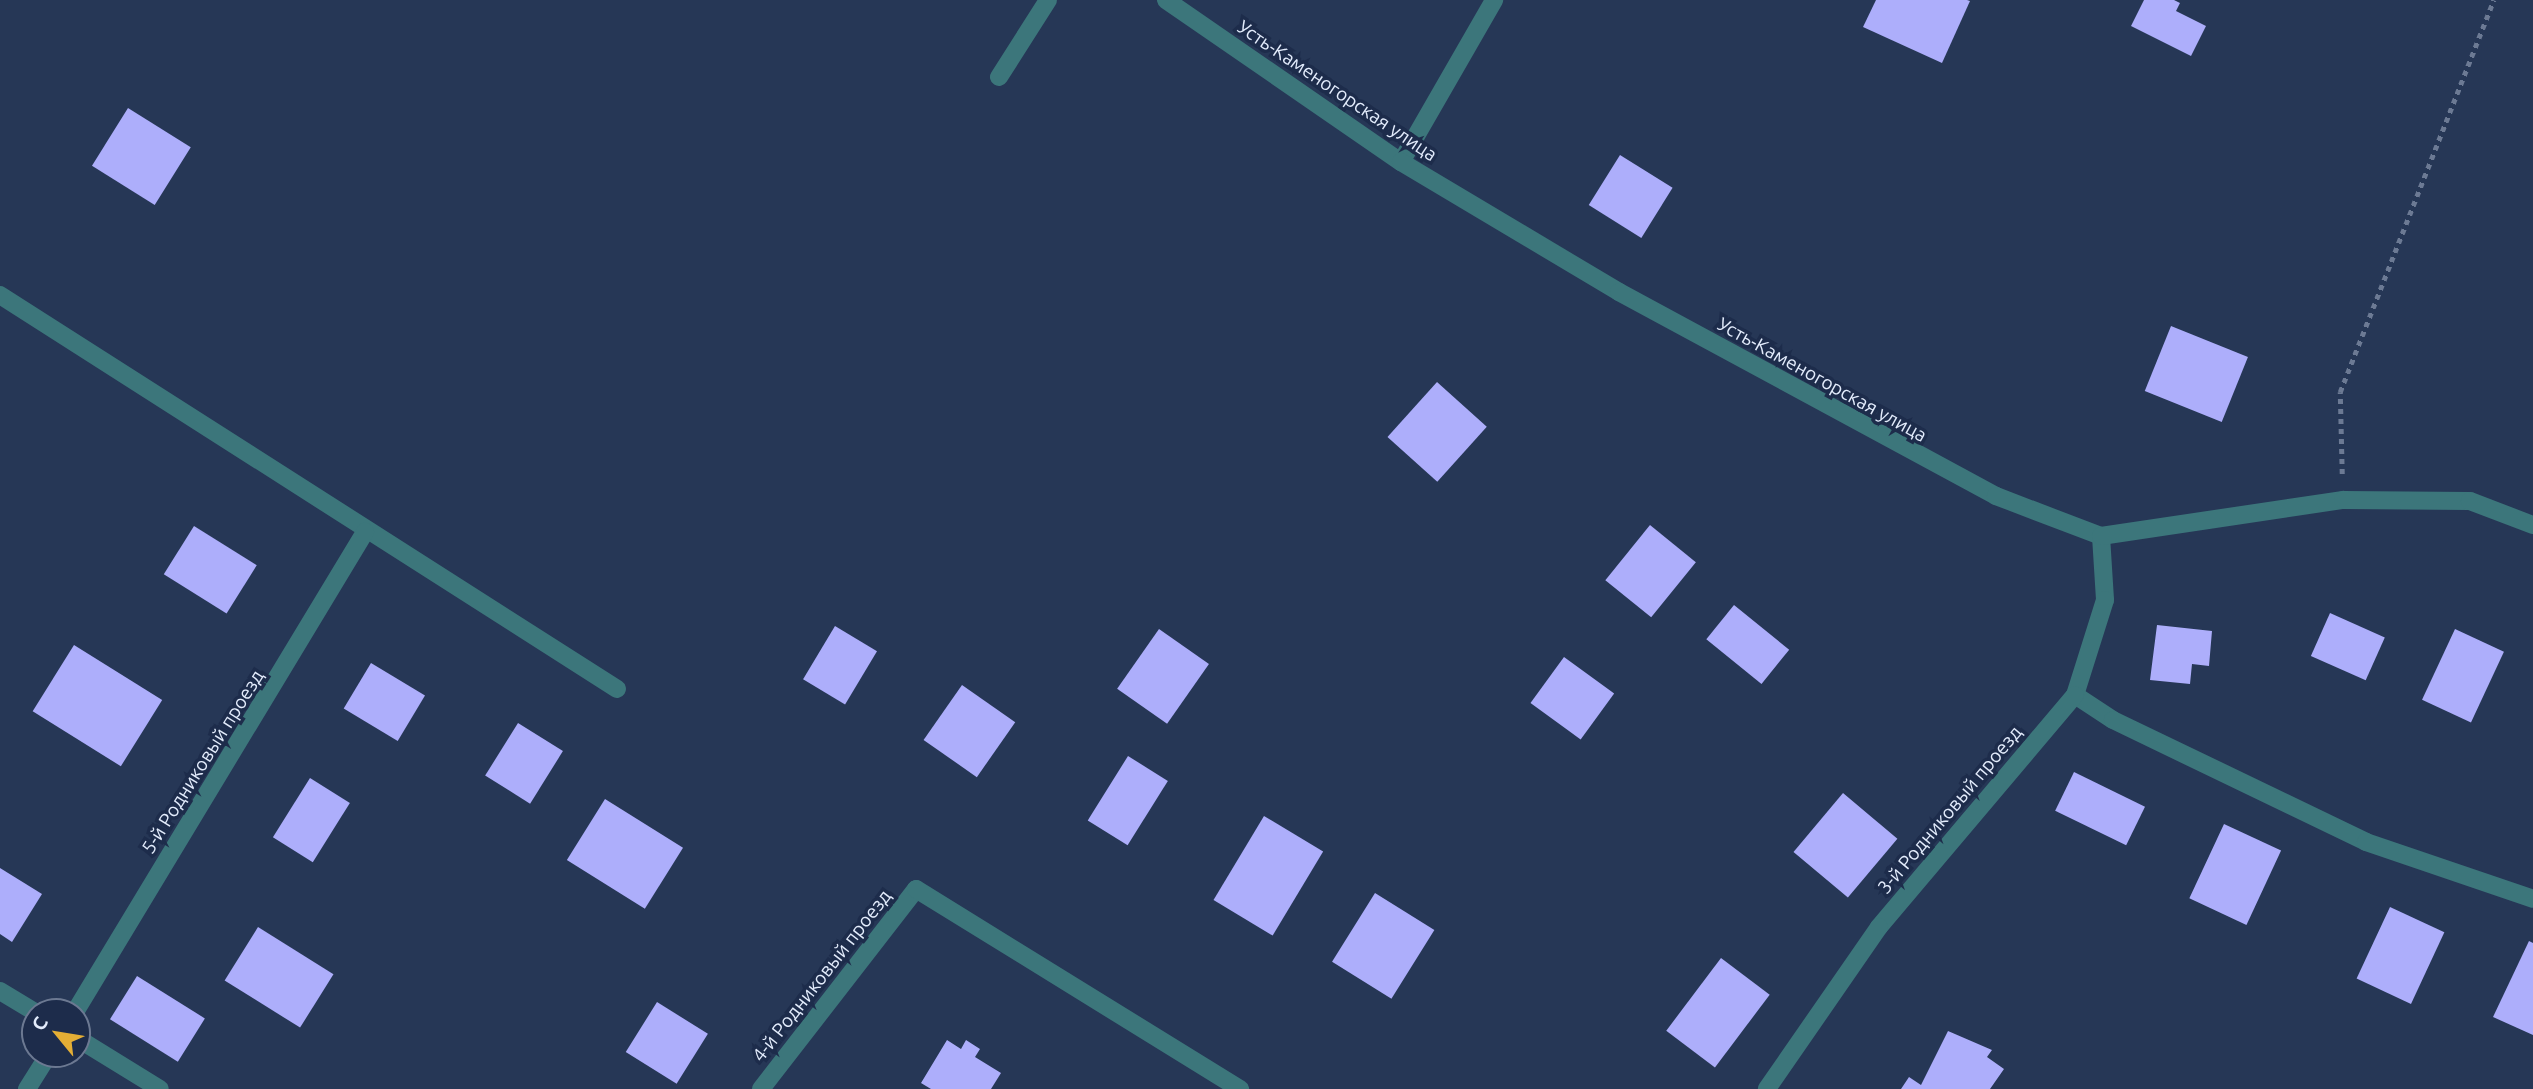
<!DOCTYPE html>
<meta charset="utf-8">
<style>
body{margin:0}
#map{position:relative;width:2533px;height:1089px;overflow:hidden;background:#263756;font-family:Ubuntu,sans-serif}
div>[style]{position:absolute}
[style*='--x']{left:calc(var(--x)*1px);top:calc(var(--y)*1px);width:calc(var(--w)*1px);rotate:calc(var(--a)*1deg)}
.building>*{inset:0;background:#adaefb;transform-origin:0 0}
.path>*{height:4.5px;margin-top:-2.25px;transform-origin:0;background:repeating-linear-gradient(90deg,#6c7a94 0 5px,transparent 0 10px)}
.service>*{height:18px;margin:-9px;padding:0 9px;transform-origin:9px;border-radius:9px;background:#3c767b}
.minor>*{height:18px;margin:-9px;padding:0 9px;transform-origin:9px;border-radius:9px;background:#3c767b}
.tertiary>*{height:18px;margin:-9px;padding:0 9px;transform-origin:9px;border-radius:9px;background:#3c767b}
span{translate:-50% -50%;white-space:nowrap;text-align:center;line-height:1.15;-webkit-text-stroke:7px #1d2c4b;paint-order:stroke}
.street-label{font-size:19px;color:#e3ecfc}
.north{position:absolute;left:21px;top:998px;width:70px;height:70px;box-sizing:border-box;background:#1d2c4b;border:2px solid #6c7992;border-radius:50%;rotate:300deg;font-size:19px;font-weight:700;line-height:28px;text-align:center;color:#e3ecfc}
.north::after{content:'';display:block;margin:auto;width:24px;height:32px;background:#e4ae35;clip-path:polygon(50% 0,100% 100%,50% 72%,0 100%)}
</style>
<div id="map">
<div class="building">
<div style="clip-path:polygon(1876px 0,1967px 0,1970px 1px,1942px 63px,1863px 27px)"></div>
<div style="clip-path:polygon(2144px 0,2174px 0,2180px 3px,2176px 11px,2206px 26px,2191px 56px,2131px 26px)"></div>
<div style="left:128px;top:108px;width:74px;height:68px;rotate:32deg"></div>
<div style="left:1620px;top:155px;width:62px;height:59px;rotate:32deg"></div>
<div style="left:2171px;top:326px;width:83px;height:70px;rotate:22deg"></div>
<div style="left:1437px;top:382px;width:67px;height:74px;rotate:42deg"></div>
<div style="left:1650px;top:525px;width:59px;height:71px;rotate:39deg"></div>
<div style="left:194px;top:526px;width:74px;height:57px;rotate:32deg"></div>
<div style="left:1734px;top:605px;width:71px;height:44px;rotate:39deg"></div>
<div style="left:2330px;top:613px;width:60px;height:47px;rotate:24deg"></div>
<div style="clip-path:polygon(2157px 625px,2212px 631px,2209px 666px,2192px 664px,2190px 684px,2150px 680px)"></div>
<div style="left:835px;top:626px;width:49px;height:62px;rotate:31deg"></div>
<div style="left:1159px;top:629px;width:61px;height:73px;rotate:35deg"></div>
<div style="left:2455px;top:629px;width:54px;height:78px;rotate:25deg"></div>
<div style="left:74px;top:645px;width:104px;height:78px;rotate:32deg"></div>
<div style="left:1564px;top:657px;width:62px;height:57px;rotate:36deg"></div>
<div style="left:371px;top:663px;width:63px;height:53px;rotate:31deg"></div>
<div style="left:962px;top:685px;width:65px;height:67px;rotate:35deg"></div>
<div style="left:518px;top:723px;width:53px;height:62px;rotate:32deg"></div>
<div style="left:1128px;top:756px;width:47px;height:76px;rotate:32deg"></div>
<div style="left:2074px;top:772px;width:79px;height:43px;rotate:26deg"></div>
<div style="left:310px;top:778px;width:47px;height:70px;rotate:32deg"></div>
<div style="left:1843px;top:793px;width:71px;height:77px;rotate:40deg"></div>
<div style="left:605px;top:799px;width:92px;height:72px;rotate:32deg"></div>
<div style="left:1264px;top:816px;width:69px;height:98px;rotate:31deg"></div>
<div style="left:2224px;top:824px;width:63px;height:82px;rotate:25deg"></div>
<div style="clip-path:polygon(0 868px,42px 894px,12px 942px,0 934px)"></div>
<div style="left:1375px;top:893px;width:70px;height:81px;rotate:32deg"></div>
<div style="left:2390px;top:907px;width:60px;height:79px;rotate:25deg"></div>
<div style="left:258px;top:927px;width:89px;height:63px;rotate:32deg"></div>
<div style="clip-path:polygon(2529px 941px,2533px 943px,2533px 1035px,2493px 1017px)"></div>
<div style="left:1721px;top:958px;width:61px;height:91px;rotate:37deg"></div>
<div style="left:137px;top:976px;width:80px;height:51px;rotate:32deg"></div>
<div style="left:657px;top:1002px;width:60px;height:59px;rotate:32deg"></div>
<div style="clip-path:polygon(1948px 1031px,1992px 1050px,1987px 1057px,2004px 1069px,1990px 1089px,1901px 1089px,1909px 1077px,1921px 1085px)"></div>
<div style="clip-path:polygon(947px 1040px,961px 1049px,966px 1040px,980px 1049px,975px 1057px,1001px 1073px,991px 1089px,931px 1089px,921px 1083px)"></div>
</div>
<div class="path">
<div style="--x:2342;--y:474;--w:82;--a:-91.4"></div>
<div style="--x:2340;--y:392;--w:421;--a:-68.6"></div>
</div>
<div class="service">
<div style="--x:999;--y:77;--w:91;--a:-57.5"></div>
<div style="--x:1401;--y:162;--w:187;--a:-60.1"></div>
<div style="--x:2075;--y:695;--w:45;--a:33.3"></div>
<div style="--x:2113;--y:720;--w:281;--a:25.7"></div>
<div style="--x:2366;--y:842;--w:176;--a:18.8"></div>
<div style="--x:0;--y:991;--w:41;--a:31"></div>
<div style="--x:77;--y:1038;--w:97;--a:31.6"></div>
</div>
<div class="minor">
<div style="--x:1166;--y:0;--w:285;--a:34.6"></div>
<div style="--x:1401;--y:162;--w:254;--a:30.8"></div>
<div style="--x:1619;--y:292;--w:429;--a:28.4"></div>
<div style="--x:1996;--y:496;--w:112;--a:20.9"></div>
<div style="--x:2101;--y:536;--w:64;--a:86.4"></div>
<div style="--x:2105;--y:600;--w:100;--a:107.5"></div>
<div style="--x:2075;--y:695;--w:304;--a:130.2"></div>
<div style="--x:1879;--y:927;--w:197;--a:124.7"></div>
<div style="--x:0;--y:295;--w:732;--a:32.56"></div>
<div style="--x:75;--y:1012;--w:561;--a:-58.86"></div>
<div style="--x:27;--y:1089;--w:41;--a:-57.8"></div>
<div style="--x:761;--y:1089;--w:253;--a:-52.2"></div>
<div style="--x:916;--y:889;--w:381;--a:31.7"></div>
</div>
<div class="tertiary">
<div style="--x:2101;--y:536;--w:245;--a:-8.5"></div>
<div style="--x:2343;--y:500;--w:127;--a:0.5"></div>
<div style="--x:2470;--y:501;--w:67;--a:20.9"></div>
</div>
<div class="street-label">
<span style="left:1337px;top:91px;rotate:34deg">Усть-Каменогорская улица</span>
<span style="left:1822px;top:380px;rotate:29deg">Усть-Каменогорская улица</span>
<span style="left:203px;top:762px;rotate:-58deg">5-й Родниковый проезд</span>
<span style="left:1950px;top:810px;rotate:-50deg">3-й Родниковый проезд</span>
<span style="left:822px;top:976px;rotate:-52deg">4-й Родниковый проезд</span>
</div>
<div class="north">С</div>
</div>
